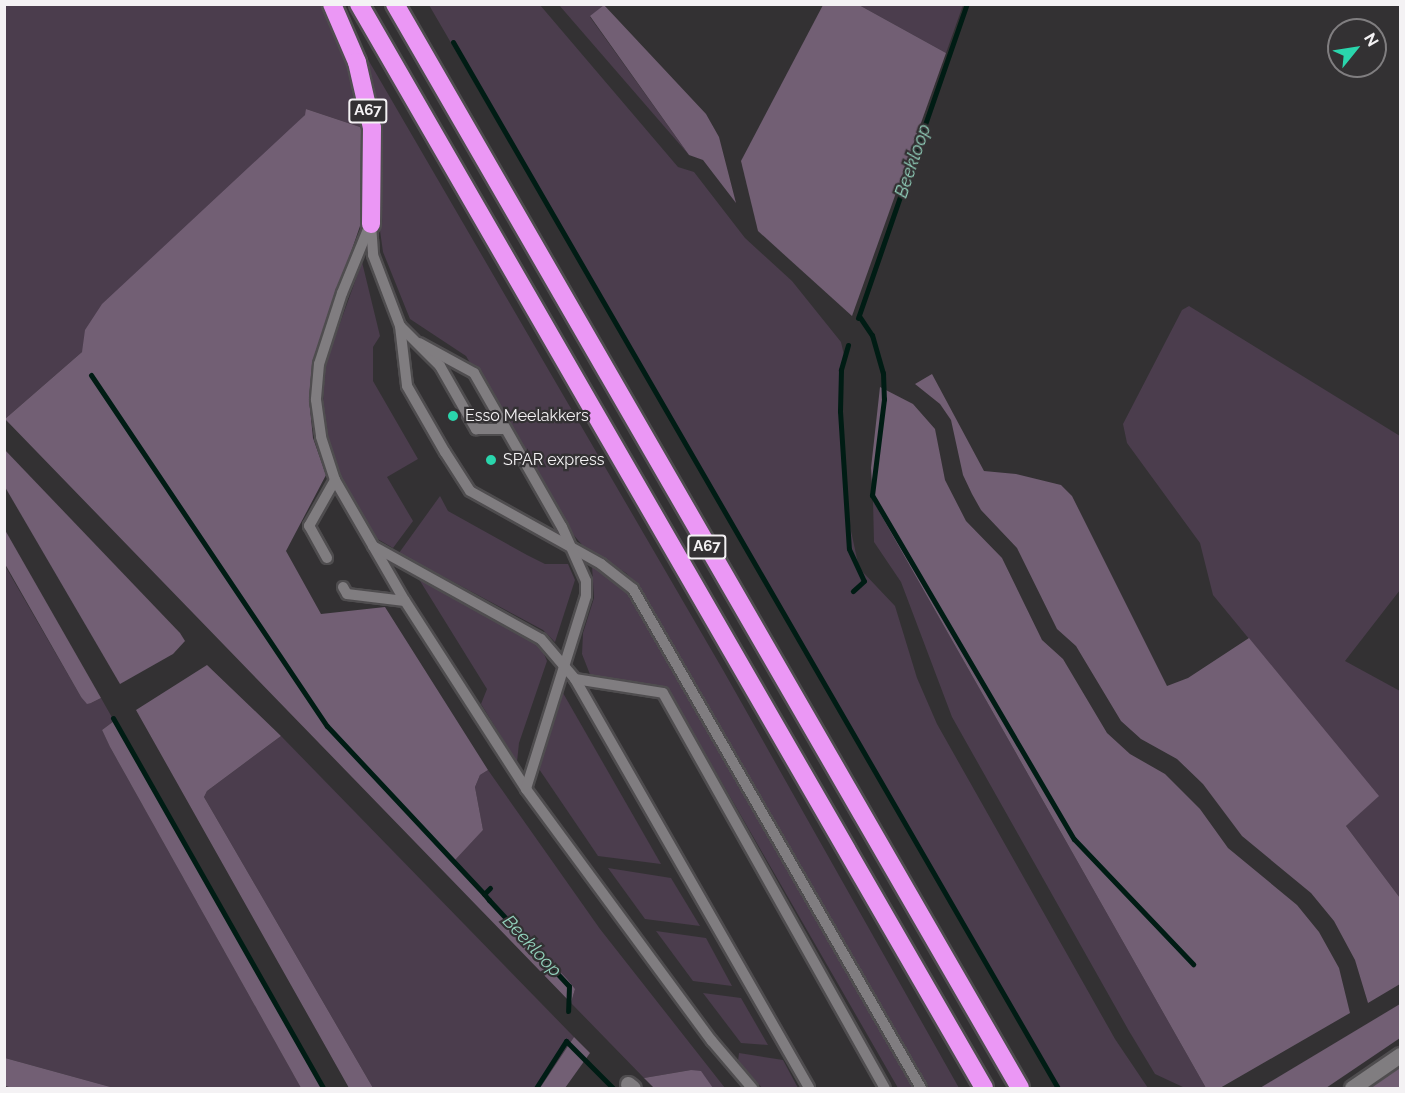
<!DOCTYPE html>
<style>
body{margin:0}
#map{position:relative;width:1405px;height:1093px;overflow:hidden;background:#333133;font-family:Raleway,sans-serif}
div>[style]{position:absolute}
[style*='--x']{left:calc(var(--x)*1px);top:calc(var(--y)*1px);width:calc(var(--w)*1px);rotate:calc(var(--a)*1deg)}
.green>*{inset:0;background:#4b3d4d}
.forest>*{inset:0;background:#725f74}
.stream>*{height:5px;margin:-2.5px;padding:0 2.5px;transform-origin:2.5px;border-radius:2.5px;background:#001c14}
.roads{filter:drop-shadow(2px 0 #4f4d4f) drop-shadow(-2px 0 #4f4d4f) drop-shadow(0 2px #4f4d4f) drop-shadow(0 -2px #4f4d4f)}
.service>*{height:10px;margin:-5px;padding:0 5px;transform-origin:5px;border-radius:5px;background:#807d80}
.minor>*{height:15px;margin:-7.5px;padding:0 7.5px;transform-origin:7.5px;border-radius:7.5px;background:#807d80}
.motorway>*{height:18px;margin:-9px;padding:0 9px;transform-origin:9px;border-radius:9px;background:#eb97f5}
.dots>*{width:16px;height:16px;translate:-50% -50%;box-sizing:border-box;border:3px solid #333133;border-radius:50%}
span{translate:-50% -50%;white-space:nowrap;text-align:center;line-height:1.15;-webkit-text-stroke:4.5px #333133;paint-order:stroke}
.shield-label span{padding:2px 4px;background:#333133;border:2px solid;border-radius:4px;-webkit-text-stroke-width:0}
.shield-label{font-size:15px;color:#f4f2f4;font-weight:700}
.poi-label{font-size:16px;color:#f4f2f4}
.left{translate:0 -50%;text-align:left}
.water-label{font-size:18px;color:#92d1bc;font-style:italic}
.frame{position:absolute;inset:0;border:6px solid #f4f2f4;pointer-events:none}
.north{position:absolute;left:1327px;top:18px;width:60px;height:60px;box-sizing:border-box;background:#333133;border:2px solid #807e80;border-radius:50%;rotate:60deg;font-size:16px;font-weight:700;line-height:24px;text-align:center;color:#f4f2f4}
.north::after{content:'';display:block;margin:auto;width:21px;height:27px;background:#2ad5ac;clip-path:polygon(50% 0,100% 100%,50% 72%,0 100%)}
</style>
<div id="map">
<div class="green">
<div style="clip-path:polygon(5px 5px,322px 5px,350px 60px,366px 129px,306px 109px,306px 114px,82px 352px,5px 419px)"></div>
<div style="clip-path:polygon(429px 5px,540px 5px,678px 167px,694px 172px,745px 238px,792px 281px,841px 342px,844px 355px,841px 446px,848px 517px,859px 568px,895px 606px,917px 678px,937px 724px,1115px 1039px,1148px 1088px,1059px 1088px)"></div>
<div style="clip-path:polygon(559px 5px,604px 5px,590px 17px,689px 155px)"></div>
<div style="clip-path:polygon(859px 5px,963px 5px,946px 53px)"></div>
<div style="clip-path:polygon(352px 32px,723px 670px,959px 1088px,929px 1088px,639px 586px,626px 573px,583px 546px,565px 525px,466px 356px,410px 319px,383px 252px)"></div>
<div style="clip-path:polygon(362px 262px,380px 336px,373px 347px,373px 381px,418px 459px,387px 477px,413px 521px,393px 548px,374px 537px,341px 478px,327px 436px,323px 402px,325px 365px)"></div>
<div style="clip-path:polygon(1189px 306px,1400px 436px,1400px 590px,1345px 661px,1400px 691px,1400px 898px,1346px 826px,1378px 796px,1213px 595px,1200px 543px,1127px 443px,1123px 424px,1182px 310px)"></div>
<div style="clip-path:polygon(440px 496px,448px 511px,527px 555px,545px 564px,568px 564px,575px 580px,555px 642px,543px 630px,399px 553px)"></div>
<div style="clip-path:polygon(873px 501px,1206px 1088px,1185px 1088px,1155px 1074px,1129px 1031px,952px 717px,901px 582px,874px 542px)"></div>
<div style="clip-path:polygon(4px 564px,81px 697px,91px 703px,101px 698px,114px 721px,102px 730px,110px 747px,301px 1088px,114px 1088px,5px 1058px)"></div>
<div style="clip-path:polygon(592px 566px,620px 583px,629px 595px,913px 1088px,898px 1088px,668px 689px,591px 677px,582px 654px,583px 633px,594px 598px)"></div>
<div style="clip-path:polygon(417px 576px,541px 647px,547px 661px,519px 743px,517px 762px,481px 704px,487px 689px)"></div>
<div style="clip-path:polygon(563px 693px,661px 864px,598px 856px,539px 769px)"></div>
<div style="clip-path:polygon(281px 736px,574px 1037px,540px 1088px,373px 1088px,204px 797px,207px 791px)"></div>
<div style="clip-path:polygon(488px 770px,600px 929px,725px 1088px,713px 1088px,691px 1070px,644px 1078px,571px 1003px,575px 989px,453px 861px,483px 830px,475px 787px,480px 775px)"></div>
<div style="clip-path:polygon(608px 868px,671px 878px,700px 926px,645px 919px)"></div>
<div style="clip-path:polygon(656px 931px,706px 938px,732px 986px,693px 981px)"></div>
<div style="clip-path:polygon(703px 993px,741px 998px,768px 1045px,741px 1043px)"></div>
<div style="clip-path:polygon(739px 1053px,783px 1060px,798px 1088px,762px 1088px,738px 1061px)"></div>
</div>
<div class="forest">
<div style="clip-path:polygon(604px 5px,706px 114px,719px 137px,736px 203px,703px 160px,689px 155px,590px 16px)"></div>
<div style="clip-path:polygon(823px 5px,859px 5px,946px 53px,852px 316px,758px 231px,741px 161px)"></div>
<div style="clip-path:polygon(306px 109px,366px 129px,368px 171px,360px 226px,314px 360px,309px 399px,313px 438px,326px 475px,286px 551px,321px 614px,385px 607px,488px 770px,480px 775px,475px 787px,483px 830px,454px 861px,567px 979px,575px 989px,571px 1003px,5px 419px,82px 352px,85px 330px,102px 304px,305px 115px)"></div>
<div style="clip-path:polygon(932px 374px,984px 471px,1016px 474px,1061px 485px,1072px 496px,1167px 686px,1188px 678px,1249px 638px,1379px 796px,1346px 826px,1400px 898px,1400px 984px,1368px 1003px,1355px 960px,1334px 921px,1311px 893px,1242px 836px,1203px 784px,1177px 759px,1141px 739px,1121px 721px,1076px 646px,1057px 629px,1017px 548px,981px 510px,972px 494px,963px 475px,951px 420px,940px 404px,915px 384px)"></div>
<div style="clip-path:polygon(880px 387px,913px 404px,935px 429px,945px 480px,966px 521px,1002px 558px,1042px 640px,1063px 659px,1107px 733px,1130px 754px,1165px 774px,1200px 809px,1228px 848px,1297px 905px,1319px 932px,1339px 968px,1350px 1013px,1220px 1088px,1206px 1088px,873px 501px,871px 468px)"></div>
<div style="clip-path:polygon(4px 449px,180px 633px,185px 641px,173px 654px,120px 684px,5px 487px)"></div>
<div style="clip-path:polygon(5px 530px,101px 698px,91px 703px,87px 704px,81px 697px,5px 564px)"></div>
<div style="clip-path:polygon(207px 665px,281px 736px,207px 791px,204px 797px,373px 1088px,349px 1088px,136px 710px)"></div>
<div style="clip-path:polygon(114px 721px,220px 905px,323px 1088px,301px 1088px,110px 747px,102px 730px)"></div>
<div style="clip-path:polygon(1400px 1004px,1400px 1038px,1326px 1088px,1260px 1088px)"></div>
<div style="clip-path:polygon(574px 1037px,590px 1053px,565px 1088px,540px 1088px)"></div>
<div style="clip-path:polygon(4px 1058px,5px 1058px,114px 1088px,13px 1088px,5px 1086px)"></div>
<div style="clip-path:polygon(1400px 1066px,1400px 1088px,1367px 1088px)"></div>
<div style="clip-path:polygon(691px 1070px,701px 1071px,713px 1088px,654px 1088px,644px 1078px)"></div>
</div>
<div class="stream">
<div style="--x:453;--y:42;--w:1208;--a:59.96"></div>
<div style="--x:859;--y:316;--w:23;--a:56"></div>
<div style="--x:872;--y:335;--w:40;--a:74"></div>
<div style="--x:883;--y:373;--w:26;--a:88"></div>
<div style="--x:884;--y:399;--w:97;--a:97.1"></div>
<div style="--x:872;--y:495;--w:399;--a:59.6"></div>
<div style="--x:1074;--y:839;--w:173;--a:46.4"></div>
<div style="--x:858;--y:318;--w:332;--a:-70.9"></div>
<div style="--x:848;--y:345;--w:26;--a:106"></div>
<div style="--x:841;--y:370;--w:41;--a:91.4"></div>
<div style="--x:840;--y:411;--w:138;--a:86.3"></div>
<div style="--x:849;--y:549;--w:35;--a:65"></div>
<div style="--x:864;--y:581;--w:15;--a:138"></div>
<div style="--x:91;--y:375;--w:423;--a:56.1"></div>
<div style="--x:327;--y:726;--w:230;--a:46.9"></div>
<div style="--x:113;--y:718;--w:425;--a:60.4"></div>
<div style="--x:490;--y:888;--w:8;--a:135"></div>
<div style="--x:484;--y:894;--w:8;--a:50"></div>
<div style="--x:489;--y:900;--w:117;--a:47.1"></div>
<div style="--x:569;--y:986;--w:25;--a:92"></div>
<div style="--x:536;--y:1088;--w:56;--a:-57.4"></div>
<div style="--x:566;--y:1041;--w:66;--a:45"></div>
</div>
<div class="roads">
<div class="service">
<div style="--x:371;--y:224;--w:31;--a:86"></div>
<div style="--x:373;--y:255;--w:76;--a:69.2"></div>
<div style="--x:400;--y:326;--w:60;--a:83.3"></div>
<div style="--x:407;--y:386;--w:76;--a:60.1"></div>
<div style="--x:445;--y:452;--w:46;--a:57.3"></div>
<div style="--x:470;--y:491;--w:150;--a:29.1"></div>
<div style="--x:601;--y:564;--w:41;--a:38"></div>
<div style="--x:633;--y:589;--w:576;--a:60.01"></div>
<div style="--x:369;--y:227;--w:71;--a:112.2"></div>
<div style="--x:342;--y:293;--w:75;--a:107.9"></div>
<div style="--x:319;--y:364;--w:36;--a:95"></div>
<div style="--x:316;--y:400;--w:37;--a:82"></div>
<div style="--x:321;--y:437;--w:45;--a:72"></div>
<div style="--x:335;--y:480;--w:140;--a:60"></div>
<div style="--x:405;--y:601;--w:224;--a:57.2"></div>
<div style="--x:526;--y:789;--w:313;--a:53.6"></div>
<div style="--x:712;--y:1041;--w:62;--a:49.6"></div>
<div style="--x:400;--y:326;--w:57;--a:45"></div>
<div style="--x:440;--y:366;--w:73;--a:60.3"></div>
<div style="--x:476;--y:429;--w:29;--a:0"></div>
<div style="--x:419;--y:343;--w:63;--a:28.6"></div>
<div style="--x:474;--y:373;--w:177;--a:60.3"></div>
<div style="--x:562;--y:527;--w:59;--a:66"></div>
<div style="--x:586;--y:581;--w:15;--a:90"></div>
<div style="--x:586;--y:596;--w:202;--a:107.3"></div>
<div style="--x:373;--y:546;--w:192;--a:29"></div>
<div style="--x:541;--y:639;--w:52;--a:49.6"></div>
<div style="--x:575;--y:679;--w:471;--a:60.2"></div>
<div style="--x:327;--y:558;--w:37;--a:-119"></div>
<div style="--x:309;--y:526;--w:53;--a:-60.5"></div>
<div style="--x:343;--y:587;--w:8;--a:60"></div>
<div style="--x:347;--y:594;--w:58;--a:6.9"></div>
<div style="--x:575;--y:679;--w:89;--a:9"></div>
<div style="--x:663;--y:693;--w:453;--a:60.7"></div>
</div>
<div class="minor">
<div style="--x:628;--y:1084;--w:6;--a:39"></div>
<div style="--x:1352;--y:1088;--w:58;--a:-34.5"></div>
</div>
<div class="motorway">
<div style="--x:332;--y:4;--w:63;--a:66.7"></div>
<div style="--x:357;--y:62;--w:68;--a:77.2"></div>
<div style="--x:372;--y:128;--w:96;--a:90.6"></div>
<div style="--x:359;--y:4;--w:1251;--a:60.03"></div>
<div style="--x:395;--y:4;--w:1251;--a:60.03"></div>
</div>
</div>
<div class="dots">
<div style="left:453px;top:416px;background:#2ad5ac"></div>
<div style="left:491px;top:460px;background:#2ad5ac"></div>
</div>
<div class="shield-label">
<span style="left:368px;top:111px">A67</span>
<span style="left:707px;top:547px">A67</span>
</div>
<div class="poi-label">
<span class="left" style="left:465px;top:416px">Esso Meelakkers</span>
<span class="left" style="left:503px;top:460px">SPAR express</span>
</div>
<div class="water-label">
<span style="left:913px;top:161px;rotate:-71deg">Beekloop</span>
<span style="left:532px;top:946px;rotate:47deg">Beekloop</span>
</div>
<div class="frame"></div>
<div class="north">N</div>
</div>
